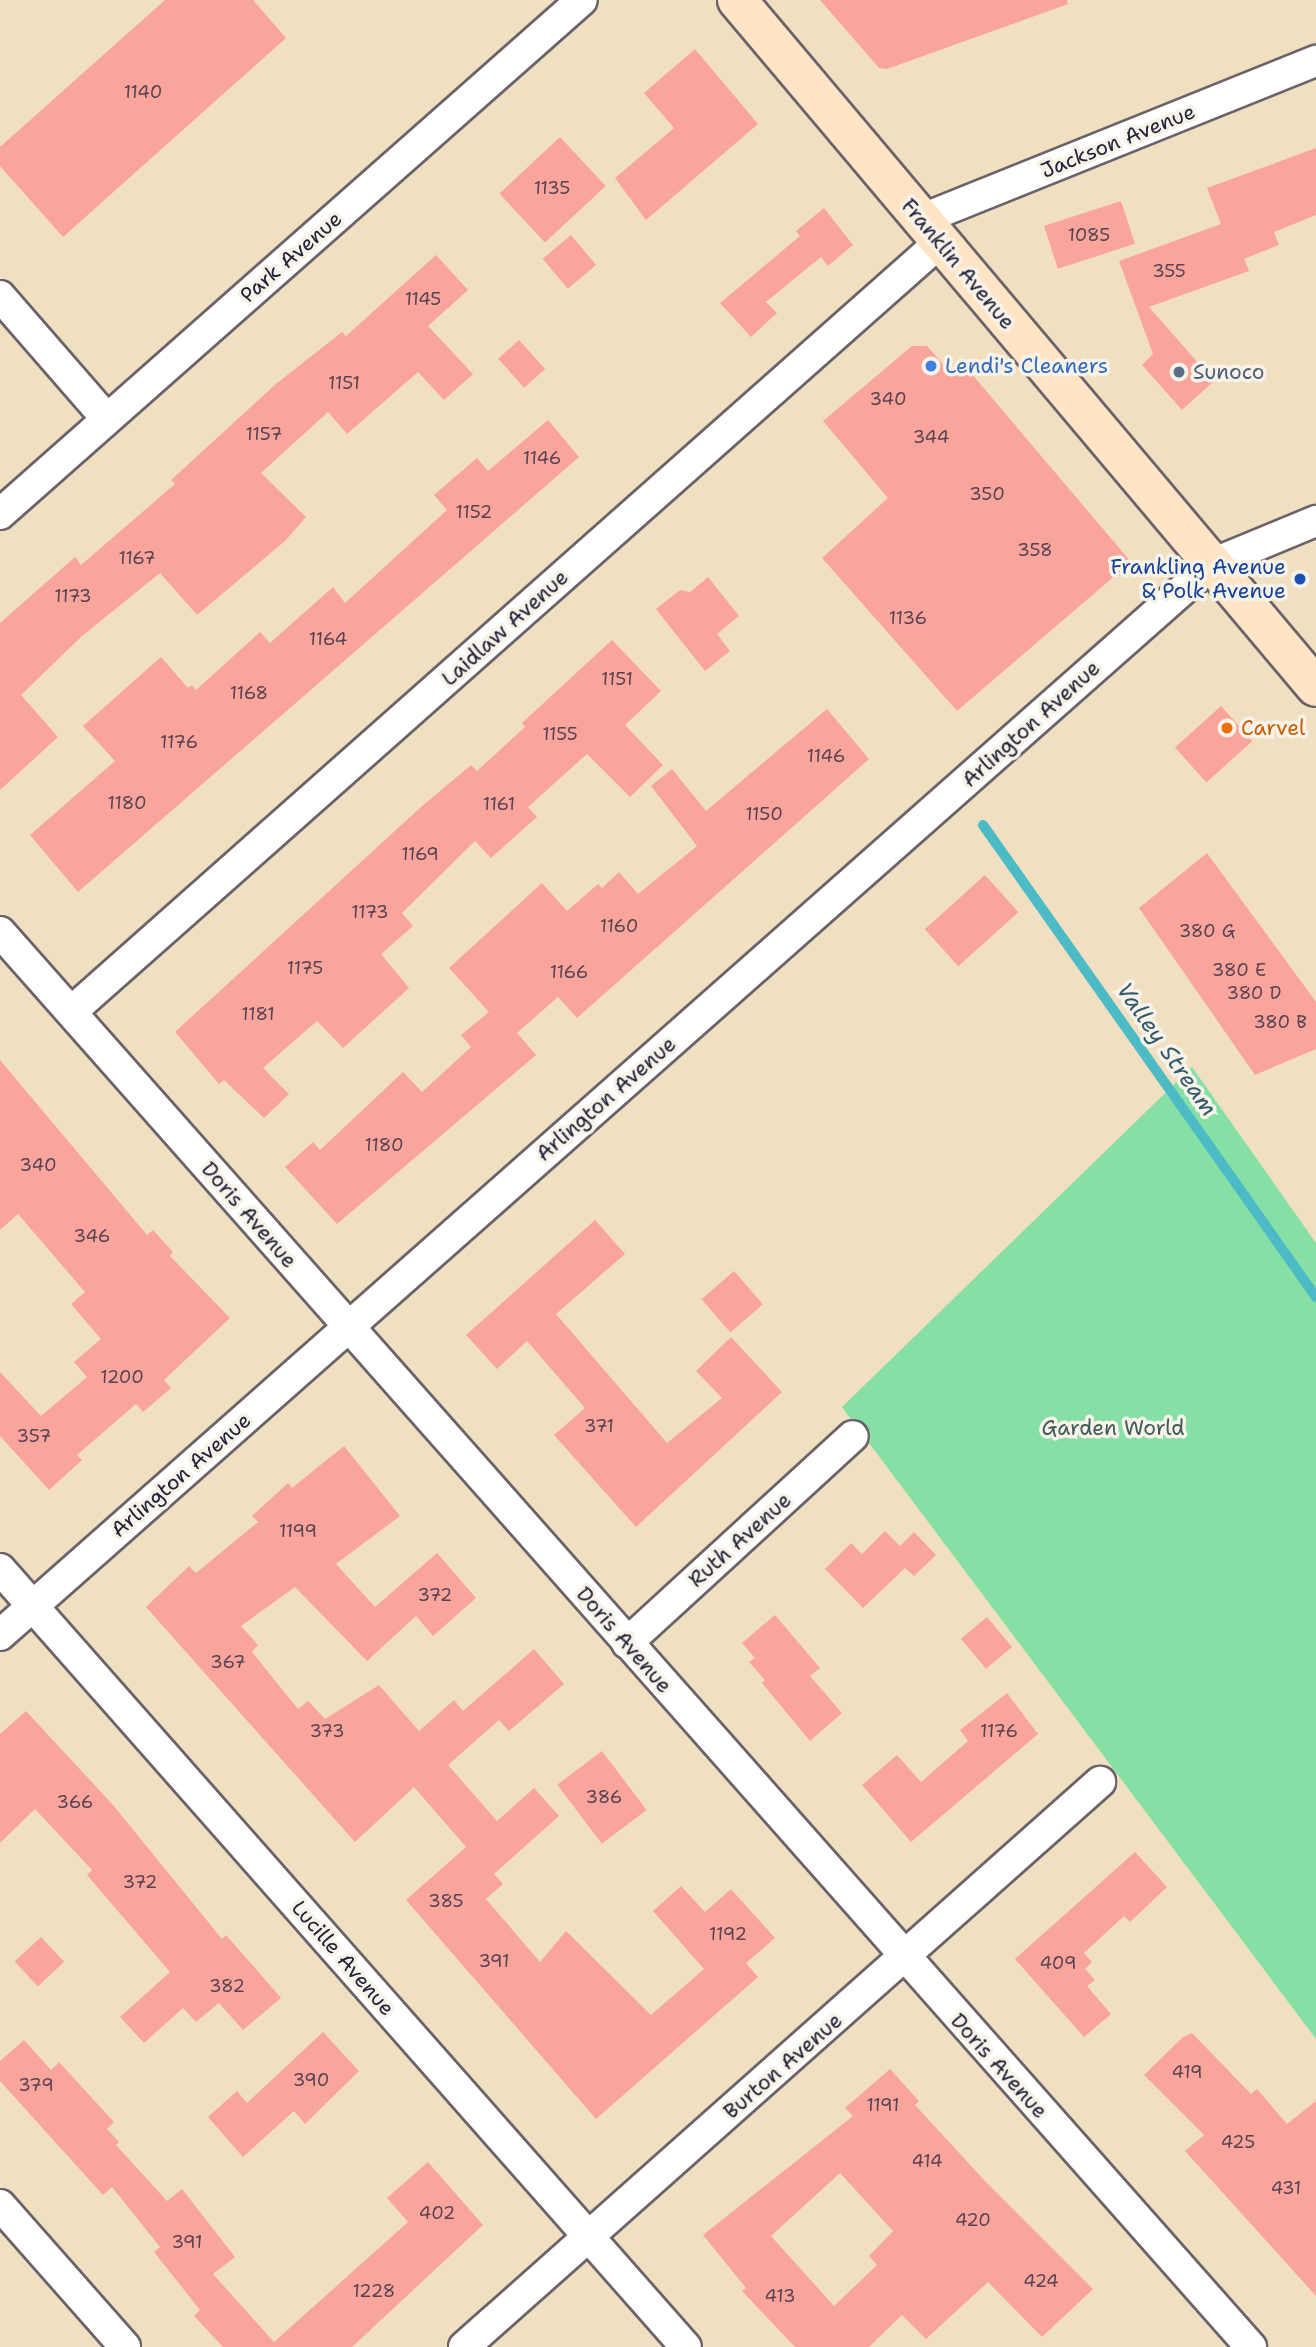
<!DOCTYPE html>
<style>
body{margin:0}
#map{position:relative;width:1316px;height:2347px;overflow:hidden;background:#f0dfc0;font-family:"Shantell Sans",sans-serif}
div>[style]{position:absolute}
[style*='--x']{left:calc(var(--x)*1px);top:calc(var(--y)*1px);width:calc(var(--w)*1px);rotate:calc(var(--a)*1deg)}
.green>*{inset:0;background:#86e0a6}
.stream>*{height:10px;margin:-5px;padding:0 5px;transform-origin:5px;border-radius:5px;background:#4dbbc6}
.building>*{inset:0;background:#faa59c;transform-origin:0 0}
.roads{filter:drop-shadow(2px 0 #6a646a) drop-shadow(-2px 0 #6a646a) drop-shadow(0 2px #6a646a) drop-shadow(0 -2px #6a646a)}
.street>*{height:30px;margin:-15px;padding:0 15px;transform-origin:15px;border-radius:15px;background:#fff}
.secondary>*{height:38px;margin:-19px;padding:0 19px;transform-origin:19px;border-radius:19px;background:#ffe4c6}
.dots>*{width:19px;height:19px;translate:-50% -50%;box-sizing:border-box;border:4px solid #f7f3e8;border-radius:50%}
span{translate:-50% -50%;white-space:nowrap;text-align:center;line-height:1.15;-webkit-text-stroke:7px #f7f3e8;paint-order:stroke}
.number-label{font-size:18px;color:#584353}
.number-label span{-webkit-text-stroke-width:0}
.street-label{font-size:21px;color:#22223b}
.shop-label{font-size:21px;color:#366cbe}
.left{translate:0 -50%;text-align:left}
.service-label{font-size:21px;color:#4e5e75}
.transit-label{font-size:21px;color:#164399}
.right{translate:-100% -50%;text-align:right}
.food-label{font-size:21px;color:#c56008}
.park-label{font-size:21px;color:#405b5b}
.water-label{font-size:23px;color:#31586c;font-style:italic}
</style>
<div id="map">
<div class="green">
<div style="clip-path:polygon(1192px 1067px,1316px 1243px,1316px 2039px,842px 1407px)"></div>
</div>
<div class="stream">
<div style="--x:983;--y:825;--w:578;--a:54.8"></div>
</div>
<div class="building">
<div style="clip-path:polygon(165px 0,253px 0,286px 38px,63px 237px,0 166px,0 147px)"></div>
<div style="clip-path:polygon(820px 0,1067px 0,1068px 4px,887px 69px,879px 68px)"></div>
<div style="clip-path:polygon(695px 49px,758px 124px,646px 220px,615px 178px,674px 128px,644px 93px)"></div>
<div style="left:560px;top:137px;width:67px;height:83px;rotate:47deg"></div>
<div style="clip-path:polygon(1316px 148px,1316px 215px,1274px 232px,1279px 245px,1244px 259px,1249px 271px,1149px 307px,1214px 381px,1182px 410px,1142px 365px,1153px 354px,1119px 261px,1221px 224px,1207px 188px)"></div>
<div style="left:1121px;top:201px;width:45px;height:81px;rotate:72deg"></div>
<div style="clip-path:polygon(824px 208px,853px 245px,828px 266px,821px 257px,766px 302px,777px 313px,751px 337px,720px 303px,800px 236px,796px 231px)"></div>
<div style="left:571px;top:235px;width:39px;height:37px;rotate:50deg"></div>
<div style="clip-path:polygon(436px 255px,468px 290px,428px 326px,473px 374px,444px 400px,418px 372px,347px 434px,328px 412px,261px 473px,306px 517px,285px 541px,197px 615px,160px 573px,82px 636px,21px 695px,58px 737px,0 790px,0 623px,75px 557px,81px 565px,175px 484px,171px 480px,276px 384px,342px 332px,346px 336px)"></div>
<div style="left:519px;top:340px;width:39px;height:28px;rotate:48deg"></div>
<div style="clip-path:polygon(912px 346px,927px 346px,953px 376px,965px 366px,1131px 562px,957px 711px,822px 558px,888px 498px,823px 421px)"></div>
<div style="clip-path:polygon(548px 420px,579px 457px,78px 892px,30px 835px,115px 761px,83px 726px,161px 657px,188px 688px,192px 685px,196px 690px,260px 632px,270px 643px,333px 587px,345px 603px,447px 510px,434px 495px,477px 458px,488px 471px)"></div>
<div style="clip-path:polygon(708px 577px,739px 616px,717px 634px,730px 651px,705px 671px,656px 609px,680px 590px,690px 592px)"></div>
<div style="clip-path:polygon(612px 640px,661px 691px,625px 725px,663px 765px,630px 797px,587px 754px,528px 807px,537px 817px,491px 858px,475px 841px,402px 913px,413px 926px,381px 954px,409px 988px,343px 1048px,317px 1021px,263px 1068px,289px 1094px,264px 1118px,224px 1080px,219px 1084px,175px 1032px,421px 807px,471px 765px,477px 771px,525px 727px,522px 723px)"></div>
<div style="left:1221px;top:706px;width:47px;height:62px;rotate:48deg"></div>
<div style="clip-path:polygon(827px 709px,869px 759px,577px 1018px,558px 997px,517px 1033px,536px 1055px,337px 1224px,285px 1167px,313px 1142px,320px 1150px,403px 1072px,422px 1092px,471px 1047px,461px 1035px,489px 1012px,449px 968px,542px 883px,567px 911px,598px 884px,602px 888px,619px 872px,638px 894px,697px 846px,651px 786px,672px 769px,706px 811px)"></div>
<div style="clip-path:polygon(1207px 853px,1316px 1002px,1316px 1049px,1255px 1075px,1139px 908px)"></div>
<div style="left:985px;top:875px;width:50px;height:81px;rotate:48deg"></div>
<div style="clip-path:polygon(0 1060px,147px 1235px,153px 1230px,173px 1252px,170px 1256px,230px 1318px,164px 1380px,171px 1388px,143px 1412px,136px 1404px,77px 1455px,82px 1460px,49px 1490px,0 1436px,0 1372px,41px 1416px,87px 1377px,74px 1362px,101px 1339px,71px 1304px,85px 1292px,18px 1214px,0 1230px)"></div>
<div style="clip-path:polygon(595px 1220px,625px 1254px,556px 1314px,667px 1443px,722px 1398px,696px 1371px,731px 1337px,782px 1392px,636px 1527px,554px 1435px,585px 1408px,527px 1341px,497px 1369px,466px 1335px)"></div>
<div style="left:734px;top:1271px;width:44px;height:43px;rotate:49deg"></div>
<div style="clip-path:polygon(344px 1446px,400px 1516px,336px 1564px,375px 1607px,437px 1553px,476px 1598px,433px 1636px,416px 1616px,367px 1661px,295px 1587px,241px 1626px,258px 1645px,252px 1652px,298px 1709px,308px 1701px,325px 1719px,379px 1685px,419px 1731px,454px 1700px,463px 1711px,534px 1649px,564px 1684px,509px 1731px,499px 1720px,448px 1765px,497px 1821px,534px 1788px,559px 1816px,494px 1874px,503px 1884px,486px 1899px,540px 1962px,566px 1931px,651px 2015px,704px 1969px,653px 1911px,681px 1886px,705px 1912px,731px 1889px,775px 1938px,746px 1963px,758px 1977px,596px 2119px,406px 1900px,466px 1847px,414px 1787px,355px 1842px,146px 1607px,189px 1566px,196px 1573px,258px 1522px,252px 1516px,288px 1483px,292px 1488px)"></div>
<div style="clip-path:polygon(885px 1531px,900px 1546px,914px 1532px,936px 1555px,914px 1576px,905px 1568px,863px 1608px,825px 1569px,851px 1543px,862px 1554px)"></div>
<div style="clip-path:polygon(775px 1615px,820px 1668px,810px 1676px,842px 1713px,810px 1741px,762px 1683px,765px 1680px,749px 1662px,755px 1658px,742px 1643px)"></div>
<div style="left:987px;top:1617px;width:39px;height:34px;rotate:50deg"></div>
<div style="clip-path:polygon(1007px 1693px,1038px 1734px,911px 1842px,862px 1785px,897px 1755px,921px 1782px,968px 1741px,960px 1730px)"></div>
<div style="clip-path:polygon(26px 1711px,113px 1805px,222px 1939px,226px 1935px,281px 1998px,243px 2030px,219px 2003px,196px 2022px,183px 2008px,144px 2043px,120px 2017px,170px 1972px,87px 1875px,92px 1870px,35px 1809px,0 1843px,0 1734px)"></div>
<div style="left:602px;top:1751px;width:74px;height:56px;rotate:53deg"></div>
<div style="clip-path:polygon(1135px 1852px,1167px 1887px,1130px 1922px,1124px 1916px,1084px 1953px,1092px 1962px,1085px 1969px,1095px 1980px,1087px 1986px,1111px 2014px,1084px 2037px,1015px 1959px)"></div>
<div style="left:41px;top:1937px;width:34px;height:36px;rotate:47deg"></div>
<div style="clip-path:polygon(323px 2032px,359px 2071px,305px 2124px,294px 2111px,243px 2157px,208px 2117px,237px 2091px,247px 2103px)"></div>
<div style="clip-path:polygon(1192px 2033px,1251px 2094px,1257px 2089px,1287px 2124px,1316px 2101px,1316px 2296px,1185px 2151px,1204px 2135px,1144px 2075px,1183px 2037px)"></div>
<div style="clip-path:polygon(24px 2040px,51px 2070px,59px 2062px,114px 2122px,107px 2129px,119px 2142px,116px 2145px,167px 2201px,182px 2189px,235px 2257px,213px 2274px,274px 2342px,408px 2222px,387px 2198px,428px 2162px,483px 2225px,352px 2347px,223px 2347px,194px 2316px,200px 2310px,154px 2252px,160px 2247px,112px 2187px,103px 2195px,0 2081px,0 2061px)"></div>
<div style="clip-path:polygon(evenodd,890px 2069px,919px 2101px,915px 2105px,984px 2180px,1093px 2289px,1042px 2337px,988px 2282px,926px 2339px,902px 2315px,869px 2347px,795px 2347px,742px 2291px,746px 2288px,703px 2235px,853px 2116px,845px 2108px,890px 2069px,840px 2173px,893px 2231px,869px 2256px,877px 2265px,834px 2306px,771px 2236px,840px 2173px)"></div>
</div>
<div class="roads">
<div class="street">
<div style="--x:920;--y:220;--w:427;--a:-21.9"></div>
<div style="--x:0;--y:296;--w:163;--a:49"></div>
<div style="--x:0;--y:514;--w:776;--a:-41.45"></div>
<div style="--x:0;--y:932;--w:1889;--a:48.52"></div>
<div style="--x:71;--y:1012;--w:1160;--a:-41.54"></div>
<div style="--x:0;--y:1569;--w:1037;--a:48.6"></div>
<div style="--x:0;--y:1635;--w:1617;--a:-41.47"></div>
<div style="--x:1212;--y:564;--w:113;--a:-22.5"></div>
<div style="--x:627;--y:1643;--w:306;--a:-42.5"></div>
<div style="--x:0;--y:2205;--w:189;--a:48.6"></div>
<div style="--x:464;--y:2347;--w:851;--a:-41.62"></div>
</div>
<div class="secondary">
<div style="--x:737;--y:0;--w:898;--a:49.88"></div>
</div>
</div>
<div class="dots">
<div style="left:931px;top:366px;background:#3f7fe0"></div>
<div style="left:1179px;top:372px;background:#5c6f8a"></div>
<div style="left:1300px;top:579px;background:#1a4fb4"></div>
<div style="left:1227px;top:728px;background:#e8710a"></div>
</div>
<div class="number-label">
<span style="left:143px;top:92px">1140</span>
<span style="left:552px;top:188px">1135</span>
<span style="left:1089px;top:235px">1085</span>
<span style="left:1169px;top:271px">355</span>
<span style="left:423px;top:299px">1145</span>
<span style="left:344px;top:383px">1151</span>
<span style="left:888px;top:399px">340</span>
<span style="left:264px;top:434px">1157</span>
<span style="left:931px;top:437px">344</span>
<span style="left:542px;top:458px">1146</span>
<span style="left:987px;top:494px">350</span>
<span style="left:474px;top:512px">1152</span>
<span style="left:1035px;top:550px">358</span>
<span style="left:137px;top:558px">1167</span>
<span style="left:73px;top:596px">1173</span>
<span style="left:908px;top:618px">1136</span>
<span style="left:328px;top:639px">1164</span>
<span style="left:617px;top:679px">1151</span>
<span style="left:249px;top:693px">1168</span>
<span style="left:560px;top:734px">1155</span>
<span style="left:179px;top:742px">1176</span>
<span style="left:826px;top:756px">1146</span>
<span style="left:127px;top:803px">1180</span>
<span style="left:499px;top:804px">1161</span>
<span style="left:764px;top:814px">1150</span>
<span style="left:420px;top:854px">1169</span>
<span style="left:370px;top:912px">1173</span>
<span style="left:619px;top:926px">1160</span>
<span style="left:1207px;top:931px">380 G</span>
<span style="left:305px;top:968px">1175</span>
<span style="left:1239px;top:970px">380 E</span>
<span style="left:569px;top:972px">1166</span>
<span style="left:1254px;top:993px">380 D</span>
<span style="left:258px;top:1014px">1181</span>
<span style="left:1280px;top:1022px">380 B</span>
<span style="left:384px;top:1145px">1180</span>
<span style="left:38px;top:1165px">340</span>
<span style="left:92px;top:1236px">346</span>
<span style="left:122px;top:1377px">1200</span>
<span style="left:599px;top:1426px">371</span>
<span style="left:34px;top:1436px">357</span>
<span style="left:298px;top:1531px">1199</span>
<span style="left:435px;top:1595px">372</span>
<span style="left:228px;top:1662px">367</span>
<span style="left:327px;top:1731px">373</span>
<span style="left:999px;top:1731px">1176</span>
<span style="left:604px;top:1797px">386</span>
<span style="left:75px;top:1802px">366</span>
<span style="left:140px;top:1882px">372</span>
<span style="left:446px;top:1901px">385</span>
<span style="left:728px;top:1934px">1192</span>
<span style="left:494px;top:1961px">391</span>
<span style="left:1058px;top:1963px">409</span>
<span style="left:227px;top:1986px">382</span>
<span style="left:1187px;top:2072px">419</span>
<span style="left:311px;top:2080px">390</span>
<span style="left:36px;top:2085px">379</span>
<span style="left:883px;top:2105px">1191</span>
<span style="left:1238px;top:2142px">425</span>
<span style="left:927px;top:2161px">414</span>
<span style="left:1286px;top:2188px">431</span>
<span style="left:437px;top:2213px">402</span>
<span style="left:973px;top:2220px">420</span>
<span style="left:187px;top:2242px">391</span>
<span style="left:1041px;top:2281px">424</span>
<span style="left:374px;top:2291px">1228</span>
<span style="left:780px;top:2296px">413</span>
</div>
<div class="street-label">
<span style="left:1118px;top:141px;rotate:-22deg">Jackson Avenue</span>
<span style="left:291px;top:257px;rotate:-41deg">Park Avenue</span>
<span style="left:958px;top:264px;rotate:50deg">Franklin Avenue</span>
<span style="left:505px;top:628px;rotate:-42deg">Laidlaw Avenue</span>
<span style="left:1031px;top:724px;rotate:-42deg">Arlington Avenue</span>
<span style="left:606px;top:1099px;rotate:-41deg">Arlington Avenue</span>
<span style="left:249px;top:1215px;rotate:49deg">Doris Avenue</span>
<span style="left:181px;top:1475px;rotate:-41deg">Arlington Avenue</span>
<span style="left:740px;top:1540px;rotate:-42deg">Ruth Avenue</span>
<span style="left:624px;top:1640px;rotate:49deg">Doris Avenue</span>
<span style="left:343px;top:1958px;rotate:49deg">Lucille Avenue</span>
<span style="left:783px;top:2066px;rotate:-41deg">Burton Avenue</span>
<span style="left:999px;top:2066px;rotate:48deg">Doris Avenue</span>
</div>
<div class="shop-label">
<span class="left" style="left:945px;top:366px">Lendi's Cleaners</span>
</div>
<div class="service-label">
<span class="left" style="left:1193px;top:372px">Sunoco</span>
</div>
<div class="transit-label">
<span class="right" style="left:1286px;top:579px">Frankling Avenue<br>&amp; Polk Avenue</span>
</div>
<div class="food-label">
<span class="left" style="left:1241px;top:728px">Carvel</span>
</div>
<div class="park-label">
<span style="left:1113px;top:1428px">Garden World</span>
</div>
<div class="water-label">
<span style="left:1167px;top:1049px;rotate:55deg">Valley Stream</span>
</div>
</div>
